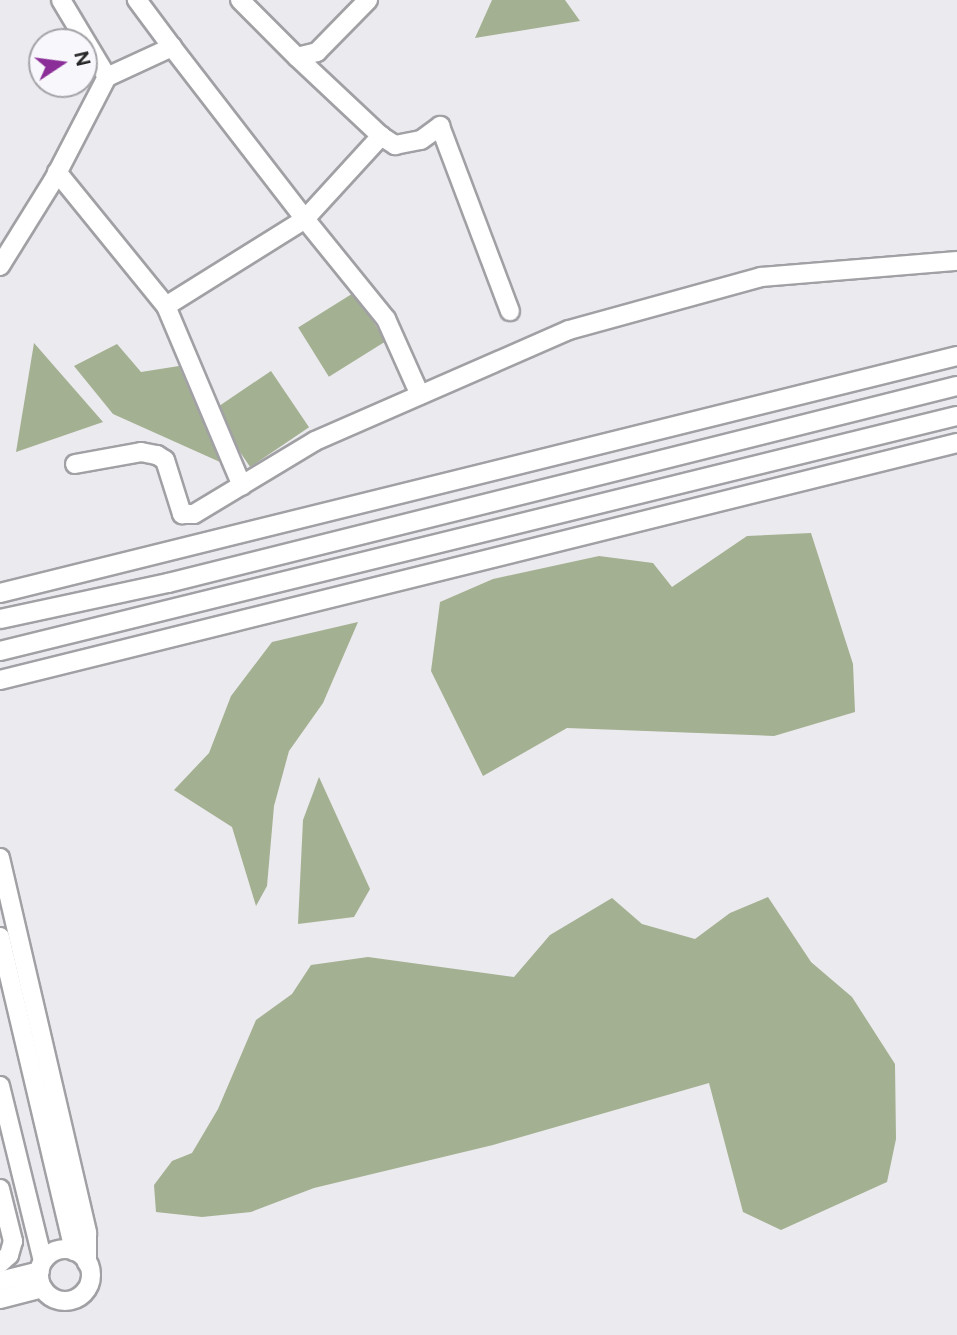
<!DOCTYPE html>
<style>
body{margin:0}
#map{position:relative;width:957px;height:1335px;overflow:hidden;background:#ebeaee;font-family:Figtree,sans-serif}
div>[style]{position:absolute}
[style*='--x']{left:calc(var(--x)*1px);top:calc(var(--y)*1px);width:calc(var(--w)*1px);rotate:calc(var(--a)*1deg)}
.forest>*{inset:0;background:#a3b091;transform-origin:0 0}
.roads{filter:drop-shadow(2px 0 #a1a0a4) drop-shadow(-2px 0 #a1a0a4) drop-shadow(0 2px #a1a0a4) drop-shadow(0 -2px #a1a0a4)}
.minor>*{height:18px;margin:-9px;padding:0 9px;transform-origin:9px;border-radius:9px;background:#fff}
.minor>.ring{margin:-9px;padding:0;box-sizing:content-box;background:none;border:18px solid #fff;border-radius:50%}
span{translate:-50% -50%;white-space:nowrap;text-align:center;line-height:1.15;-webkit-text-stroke:6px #f8f7fb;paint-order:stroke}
.north{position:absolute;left:28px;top:28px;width:70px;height:70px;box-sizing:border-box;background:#f8f7fb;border:2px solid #a4a3a7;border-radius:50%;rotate:77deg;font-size:19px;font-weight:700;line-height:28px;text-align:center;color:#262628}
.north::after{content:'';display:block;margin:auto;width:24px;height:32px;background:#8b2e98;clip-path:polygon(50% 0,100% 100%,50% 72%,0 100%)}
</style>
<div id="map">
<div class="forest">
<div style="clip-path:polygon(492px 0,565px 0,580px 21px,475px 38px)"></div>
<div style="left:355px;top:292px;width:58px;height:67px;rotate:58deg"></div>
<div style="clip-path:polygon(34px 343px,103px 422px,16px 452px)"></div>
<div style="clip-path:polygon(117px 344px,141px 372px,179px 366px,220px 462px,113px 414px,74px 366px)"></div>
<div style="left:271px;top:371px;width:68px;height:71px;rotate:56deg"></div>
<div style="clip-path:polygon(811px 533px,853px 664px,855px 712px,774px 736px,567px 728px,483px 776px,431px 671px,440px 602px,493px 579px,599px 556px,653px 563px,672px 587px,747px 536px)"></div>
<div style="clip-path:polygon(358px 622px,323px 703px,289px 751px,274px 806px,267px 886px,256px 906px,232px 827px,174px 790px,209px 753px,231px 696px,272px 642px)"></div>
<div style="clip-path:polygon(319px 777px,370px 889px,354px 917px,298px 924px,303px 820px)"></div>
<div style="clip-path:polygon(768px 897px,811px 962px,852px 997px,895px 1064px,896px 1139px,887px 1182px,781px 1230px,743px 1212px,709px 1083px,493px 1145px,314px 1188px,251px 1212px,202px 1217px,156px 1212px,154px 1185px,172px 1161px,192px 1153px,218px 1109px,256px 1020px,292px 994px,311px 965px,368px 957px,514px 977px,550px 935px,612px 898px,642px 924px,695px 939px,730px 913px)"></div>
</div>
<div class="roads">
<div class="minor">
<div style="--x:61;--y:0;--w:90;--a:59.1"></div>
<div style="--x:240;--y:0;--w:81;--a:45"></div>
<div style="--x:297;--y:57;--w:21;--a:-14"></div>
<div style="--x:317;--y:52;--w:73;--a:-45.6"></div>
<div style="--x:172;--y:47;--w:217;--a:52.3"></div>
<div style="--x:305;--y:219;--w:113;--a:-47.5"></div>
<div style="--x:381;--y:136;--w:115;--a:-136.8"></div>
<div style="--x:381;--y:136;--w:17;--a:33"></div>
<div style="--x:395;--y:145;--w:26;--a:-11"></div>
<div style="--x:421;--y:140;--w:24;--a:-36"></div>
<div style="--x:440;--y:126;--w:198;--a:69.3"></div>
<div style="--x:57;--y:172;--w:173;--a:50.9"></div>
<div style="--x:166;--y:306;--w:164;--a:-32"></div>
<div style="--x:305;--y:219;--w:129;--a:51"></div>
<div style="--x:386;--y:319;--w:83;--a:65.9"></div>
<div style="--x:0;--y:266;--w:100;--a:-58.1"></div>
<div style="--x:53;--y:181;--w:117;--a:-62.6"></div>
<div style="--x:107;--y:77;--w:72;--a:-24.8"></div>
<div style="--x:172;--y:47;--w:59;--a:-126.7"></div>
<div style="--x:166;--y:306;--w:195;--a:67.1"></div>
<div style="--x:75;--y:464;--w:67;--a:-10.3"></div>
<div style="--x:141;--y:452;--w:16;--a:11"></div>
<div style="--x:157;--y:455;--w:9;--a:32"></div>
<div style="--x:165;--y:460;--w:57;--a:72.5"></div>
<div style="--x:182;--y:514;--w:12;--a:0"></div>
<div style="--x:194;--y:514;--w:141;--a:-31.1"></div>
<div style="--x:315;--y:441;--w:277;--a:-23.6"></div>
<div style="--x:569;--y:330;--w:199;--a:-15.4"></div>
<div style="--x:761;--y:277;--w:197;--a:-4.7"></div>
<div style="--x:0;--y:593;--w:986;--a:-13.91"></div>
<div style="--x:0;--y:619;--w:172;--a:-12.1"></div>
<div style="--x:168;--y:583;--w:813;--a:-14.02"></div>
<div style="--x:0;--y:651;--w:985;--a:-13.8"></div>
<div style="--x:0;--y:680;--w:986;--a:-13.91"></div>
<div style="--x:0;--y:858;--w:385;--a:76.9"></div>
<div style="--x:87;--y:1233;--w:30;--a:90"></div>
<div style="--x:0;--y:937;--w:323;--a:76.7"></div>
<div style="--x:0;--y:1086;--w:180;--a:76.2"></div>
<div style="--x:0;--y:1189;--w:54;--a:76"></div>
<div style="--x:13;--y:1241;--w:15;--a:106"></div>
<div style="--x:9;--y:1255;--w:12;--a:138"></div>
<div class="ring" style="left:39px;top:1249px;width:34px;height:34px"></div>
<div style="--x:0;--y:1281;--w:41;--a:-14"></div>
<div style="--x:0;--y:1299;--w:44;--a:-14.3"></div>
</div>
</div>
<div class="north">N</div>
</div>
